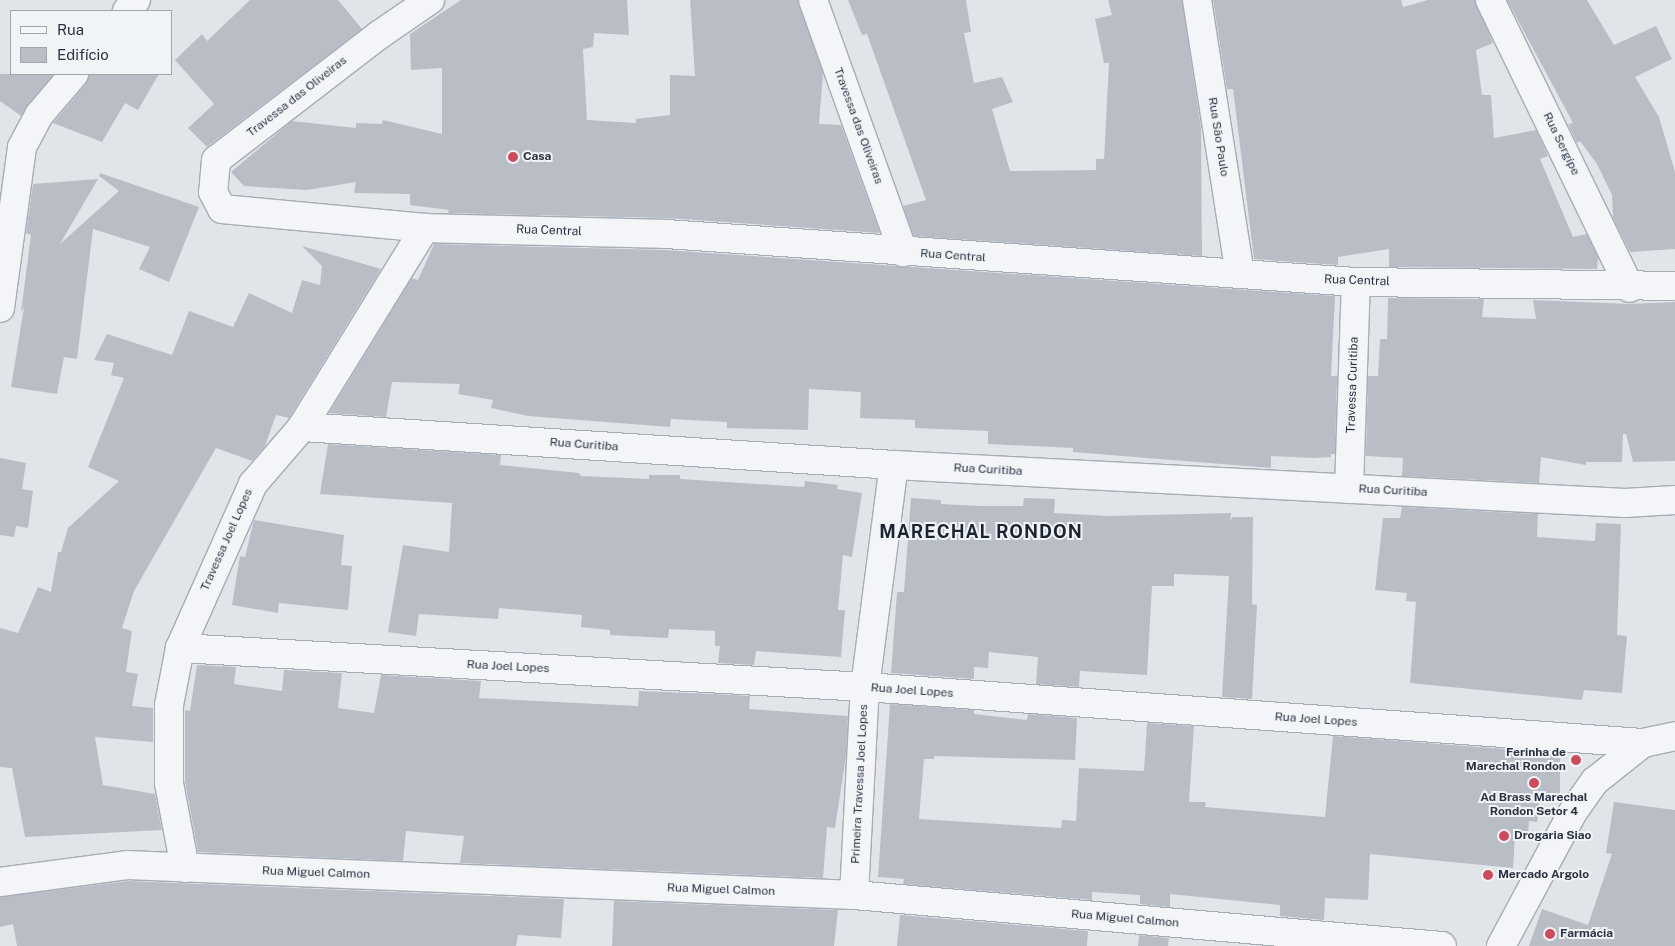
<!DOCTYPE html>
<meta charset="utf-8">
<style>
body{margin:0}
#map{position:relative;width:1675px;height:946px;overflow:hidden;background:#e1e5ea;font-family:"Public Sans",sans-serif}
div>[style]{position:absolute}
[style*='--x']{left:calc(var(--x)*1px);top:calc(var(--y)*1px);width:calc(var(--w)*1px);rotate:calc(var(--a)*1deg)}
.building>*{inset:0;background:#b9bec6}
.roads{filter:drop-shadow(1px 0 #a6acb4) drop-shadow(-1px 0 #a6acb4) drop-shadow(0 1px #a6acb4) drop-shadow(0 -1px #a6acb4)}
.minor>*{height:28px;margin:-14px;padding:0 14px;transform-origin:14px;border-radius:14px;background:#f4f5f8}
.tertiary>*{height:28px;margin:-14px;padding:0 14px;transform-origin:14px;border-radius:14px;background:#f4f5f8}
.dots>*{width:14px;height:14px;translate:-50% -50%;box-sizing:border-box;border:2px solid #f1f4f7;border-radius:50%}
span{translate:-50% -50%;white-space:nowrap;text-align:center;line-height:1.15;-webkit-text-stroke:4px #f1f4f7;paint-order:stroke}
.street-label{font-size:12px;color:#2a3241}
.poi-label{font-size:12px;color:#2a3241;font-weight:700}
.left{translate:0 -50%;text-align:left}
.right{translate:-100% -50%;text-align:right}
.district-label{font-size:18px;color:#1c2332;font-weight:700;letter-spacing:1px}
.legend{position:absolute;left:10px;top:10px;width:162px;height:65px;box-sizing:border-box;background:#f1f4f7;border:1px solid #a1a6ae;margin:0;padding:6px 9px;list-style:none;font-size:15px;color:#2a3241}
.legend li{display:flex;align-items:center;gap:10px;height:25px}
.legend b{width:25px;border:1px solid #a1a6ae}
</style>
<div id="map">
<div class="building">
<div style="clip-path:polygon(250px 0,338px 0,362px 29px,207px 147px,188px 128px,214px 104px,175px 60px,202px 34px,207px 41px)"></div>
<div style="clip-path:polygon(461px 0,627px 0,629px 35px,594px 33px,593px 47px,583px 49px,587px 120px,636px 123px,636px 119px,670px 115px,670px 75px,695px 76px,690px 0,798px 0,823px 73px,819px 124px,841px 125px,880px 233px,666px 218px,448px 213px,449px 210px,410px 205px,410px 194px,354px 193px,356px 182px,307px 190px,244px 186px,231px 172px,292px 121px,356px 128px,356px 123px,382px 124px,383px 120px,442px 134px,442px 68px,411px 70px,410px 34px)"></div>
<div style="clip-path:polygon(848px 0,966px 0,971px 32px,964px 33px,974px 83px,1002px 77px,1013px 102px,992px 109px,1010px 171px,1096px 170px,1096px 159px,1104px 159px,1109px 63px,1104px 63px,1095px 19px,1112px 15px,1108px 0,1182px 0,1201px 128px,1202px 256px,914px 236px,903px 206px,926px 200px,867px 34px,862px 35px)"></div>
<div style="clip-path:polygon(1213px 0,1401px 0,1403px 7px,1428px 0,1475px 0,1493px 43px,1476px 50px,1482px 95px,1491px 95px,1494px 138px,1536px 130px,1548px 156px,1540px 159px,1573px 237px,1587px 234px,1598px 257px,1597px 269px,1389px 267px,1389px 249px,1338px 257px,1338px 265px,1254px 259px,1233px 89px,1227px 89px)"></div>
<div style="clip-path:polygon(1507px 0,1587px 0,1614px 45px,1656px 26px,1672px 59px,1635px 77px,1659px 117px,1675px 172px,1675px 249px,1630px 252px,1613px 218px,1612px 195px,1597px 164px,1580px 141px,1577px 143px,1568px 124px,1573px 123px)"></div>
<div style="clip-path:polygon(0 74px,54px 74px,21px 116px,0 101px)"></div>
<div style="clip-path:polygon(89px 74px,159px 74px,138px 110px,125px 103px,102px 142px,53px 123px,86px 84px)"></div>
<div style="clip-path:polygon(100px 173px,199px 207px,169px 282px,139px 269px,150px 247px,93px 229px,77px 359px,64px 357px,57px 394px,11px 387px,24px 307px,21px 312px,31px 235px,26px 233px,33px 184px,98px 179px,60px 244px,119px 191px,99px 176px)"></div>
<div style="clip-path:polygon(434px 244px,665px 250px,1335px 296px,1331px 376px,1337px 376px,1335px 454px,1331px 454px,1331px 457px,1313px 458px,1271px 456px,1271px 468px,1073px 452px,1073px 448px,988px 444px,988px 431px,915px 428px,915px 420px,860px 418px,861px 392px,809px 389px,808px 430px,727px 428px,727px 422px,671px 419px,670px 427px,528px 416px,491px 408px,493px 400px,458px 394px,460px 384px,392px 382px,386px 417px,329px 413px,412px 278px,418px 280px)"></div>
<div style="clip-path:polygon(302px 246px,381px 269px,289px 418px,276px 415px,265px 446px,252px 461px,216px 448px,134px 591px,122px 628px,132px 631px,126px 672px,138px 674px,132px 706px,153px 708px,153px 742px,95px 737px,103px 785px,155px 794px,162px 830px,25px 837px,12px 768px,0 767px,0 628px,18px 633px,38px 587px,51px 592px,58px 552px,61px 552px,68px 528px,119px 481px,88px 467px,124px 378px,111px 375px,114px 363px,94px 360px,107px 334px,172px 355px,189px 311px,233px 327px,249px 293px,292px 313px,302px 280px,320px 285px,322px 266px)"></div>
<div style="clip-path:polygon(1388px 298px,1484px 299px,1482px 317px,1536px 319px,1533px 300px,1629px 304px,1675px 302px,1675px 461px,1633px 462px,1626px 434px,1623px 434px,1622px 462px,1586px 462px,1586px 465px,1541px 457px,1539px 483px,1402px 476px,1403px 458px,1366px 456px,1368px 376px,1378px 376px,1380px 339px,1387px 339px)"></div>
<div style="clip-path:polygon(328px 444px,501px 455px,500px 465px,579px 473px,581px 476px,649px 479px,649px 475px,680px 475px,680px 479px,804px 487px,805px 481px,838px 485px,837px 489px,862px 493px,852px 557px,843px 555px,838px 610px,845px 610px,841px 657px,756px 651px,754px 665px,718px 663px,720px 646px,715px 646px,715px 631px,669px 629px,668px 638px,610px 635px,610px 630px,581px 627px,582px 615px,499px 608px,498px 619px,419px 614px,416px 636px,388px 632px,403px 545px,449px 552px,452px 503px,320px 494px)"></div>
<div style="clip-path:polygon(0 458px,26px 463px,22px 489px,33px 491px,28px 528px,16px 526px,14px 537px,0 535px)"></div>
<div style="clip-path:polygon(911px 498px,941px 500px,941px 504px,981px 506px,1023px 506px,1024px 498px,1055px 499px,1054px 513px,1109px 516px,1231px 513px,1230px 522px,1232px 517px,1253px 517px,1252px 604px,1257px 605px,1252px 699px,1222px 697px,1229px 576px,1174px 574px,1174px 586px,1152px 586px,1147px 675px,1080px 671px,1079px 687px,1036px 684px,1038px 657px,989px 652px,988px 668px,974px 667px,974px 679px,891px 673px,897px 592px,904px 592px)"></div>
<div style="clip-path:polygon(1402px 507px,1538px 514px,1537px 537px,1595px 541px,1596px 523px,1621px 524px,1617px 635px,1627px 636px,1622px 693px,1584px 690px,1582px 700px,1410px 683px,1416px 602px,1406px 601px,1407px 593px,1375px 590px,1383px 518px,1400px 518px)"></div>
<div style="clip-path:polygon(254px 520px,344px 535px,341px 565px,352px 566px,348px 610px,279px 603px,278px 613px,232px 605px,240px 556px,245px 557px)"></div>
<div style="clip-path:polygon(197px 665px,236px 667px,234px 684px,282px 691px,284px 670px,342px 673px,338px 708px,374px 713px,381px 675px,481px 681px,479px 698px,638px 706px,639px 691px,714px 694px,750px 696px,749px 709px,848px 716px,846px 756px,835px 828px,827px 827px,823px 878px,460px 863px,464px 836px,406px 831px,403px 861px,198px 852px,185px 782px,185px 710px,190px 711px)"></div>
<div style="clip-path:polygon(890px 704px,974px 710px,974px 714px,1027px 720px,1028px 714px,1077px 718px,1075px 760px,934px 756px,934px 759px,924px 759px,919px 819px,1061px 828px,1062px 820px,1076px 821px,1079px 768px,1144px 771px,1147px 723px,1194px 726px,1189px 802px,1206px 802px,1205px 807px,1325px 817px,1333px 736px,1560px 753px,1560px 801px,1540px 801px,1537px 822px,1529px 821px,1528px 835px,1515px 835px,1513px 868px,1370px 854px,1368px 900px,1325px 898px,1324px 920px,1280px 916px,1280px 905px,1170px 894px,1170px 907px,1140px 904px,1140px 895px,1092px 892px,1092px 900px,903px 884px,904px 879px,878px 877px)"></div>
<div style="clip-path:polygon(1614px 802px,1675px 810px,1675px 946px,1529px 946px,1542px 909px,1588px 925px,1612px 854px,1606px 853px)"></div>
<div style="clip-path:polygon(128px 881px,564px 899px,561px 938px,518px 935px,516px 946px,17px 946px,13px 924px,0 927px,0 897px)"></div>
<div style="clip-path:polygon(614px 901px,838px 910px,834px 946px,612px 946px)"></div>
<div style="clip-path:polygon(900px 915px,1088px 931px,1087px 946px,897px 946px)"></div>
<div style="clip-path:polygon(1139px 935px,1169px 938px,1168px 946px,1138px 946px)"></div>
</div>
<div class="roads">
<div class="minor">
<div style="--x:430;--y:0;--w:62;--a:145.5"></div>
<div style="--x:379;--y:35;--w:205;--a:142.5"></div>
<div style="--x:216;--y:160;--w:32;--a:95"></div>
<div style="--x:213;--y:192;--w:19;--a:62"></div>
<div style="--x:222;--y:209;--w:204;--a:5.3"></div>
<div style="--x:425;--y:228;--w:241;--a:1.4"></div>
<div style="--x:666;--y:234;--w:692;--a:3.98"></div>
<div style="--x:1356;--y:282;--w:319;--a:0.7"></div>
<div style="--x:813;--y:0;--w:268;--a:70.3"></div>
<div style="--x:1197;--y:0;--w:277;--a:81.1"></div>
<div style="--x:1490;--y:0;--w:320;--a:64.1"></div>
<div style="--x:127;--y:11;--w:14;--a:-51"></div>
<div style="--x:0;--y:308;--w:162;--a:-82.2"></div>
<div style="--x:22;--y:147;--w:36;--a:-62"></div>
<div style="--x:39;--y:115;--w:54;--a:-49.5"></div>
<div style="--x:302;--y:427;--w:593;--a:3.67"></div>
<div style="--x:894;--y:465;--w:732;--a:2.98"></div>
<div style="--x:1625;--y:503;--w:50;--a:-3.4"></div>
<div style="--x:1349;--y:489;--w:207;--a:-88.1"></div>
<div style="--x:180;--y:648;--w:686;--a:3.26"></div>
<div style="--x:865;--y:687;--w:780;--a:4.12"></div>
<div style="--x:185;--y:868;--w:86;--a:-100.7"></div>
<div style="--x:169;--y:783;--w:78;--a:-90"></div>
<div style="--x:169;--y:705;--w:58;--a:-79.1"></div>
<div style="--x:180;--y:648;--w:180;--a:-66"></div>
<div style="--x:253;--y:484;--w:75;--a:-49.3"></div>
<div style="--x:302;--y:427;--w:234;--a:-58.3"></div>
<div style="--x:854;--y:895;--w:208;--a:-87"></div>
<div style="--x:865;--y:687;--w:224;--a:-82.6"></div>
</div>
<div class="tertiary">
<div style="--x:0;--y:882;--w:128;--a:-7.6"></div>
<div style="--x:127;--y:865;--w:728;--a:2.36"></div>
<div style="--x:854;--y:895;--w:590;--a:4.96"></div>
<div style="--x:1501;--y:946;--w:152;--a:-61.8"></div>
<div style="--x:1573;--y:812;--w:38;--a:-55"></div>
<div style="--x:1595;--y:781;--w:61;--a:-38.4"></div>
<div style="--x:1643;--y:743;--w:33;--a:-12"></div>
</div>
</div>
<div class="dots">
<div style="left:513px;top:157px;background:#cc4a5d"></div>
<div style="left:1576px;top:760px;background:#cc4a5d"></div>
<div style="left:1534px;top:783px;background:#cc4a5d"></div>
<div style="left:1504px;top:836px;background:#cc4a5d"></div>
<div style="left:1488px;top:875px;background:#cc4a5d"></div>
<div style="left:1550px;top:934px;background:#cc4a5d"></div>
</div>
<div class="street-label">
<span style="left:297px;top:97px;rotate:-38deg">Travessa das Oliveiras</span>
<span style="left:858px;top:126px;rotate:70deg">Travessa das Oliveiras</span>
<span style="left:1218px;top:137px;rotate:81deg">Rua São Paulo</span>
<span style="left:1561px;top:144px;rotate:64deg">Rua Sergípe</span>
<span style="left:549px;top:231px;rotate:2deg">Rua Central</span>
<span style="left:953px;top:256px;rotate:4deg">Rua Central</span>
<span style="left:1357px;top:281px;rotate:2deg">Rua Central</span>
<span style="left:1353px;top:385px;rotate:-88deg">Travessa Curitiba</span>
<span style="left:584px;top:445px;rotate:4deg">Rua Curitiba</span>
<span style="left:988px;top:470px;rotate:3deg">Rua Curitiba</span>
<span style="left:1393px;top:491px;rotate:3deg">Rua Curitiba</span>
<span style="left:227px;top:540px;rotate:-66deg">Travessa Joel Lopes</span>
<span style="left:508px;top:667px;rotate:3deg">Rua Joel Lopes</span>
<span style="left:912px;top:691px;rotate:4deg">Rua Joel Lopes</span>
<span style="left:1316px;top:720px;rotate:4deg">Rua Joel Lopes</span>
<span style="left:860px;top:784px;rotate:-87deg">Primeira Travessa Joel Lopes</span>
<span style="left:316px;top:873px;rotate:2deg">Rua Miguel Calmon</span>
<span style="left:721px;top:890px;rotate:2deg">Rua Miguel Calmon</span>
<span style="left:1125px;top:919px;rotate:5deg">Rua Miguel Calmon</span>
</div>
<div class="poi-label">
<span class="left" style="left:523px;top:157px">Casa</span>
<span class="right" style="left:1566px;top:760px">Ferinha de<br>Marechal Rondon</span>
<span style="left:1534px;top:805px">Ad Brass Marechal<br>Rondon Setor 4</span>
<span class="left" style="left:1514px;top:836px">Drogaria Siao</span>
<span class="left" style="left:1498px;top:875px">Mercado Argolo</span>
<span class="left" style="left:1560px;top:934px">Farmácia</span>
</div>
<div class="district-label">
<span style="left:981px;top:532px">MARECHAL RONDON</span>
</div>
<ul class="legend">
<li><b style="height:6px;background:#f4f5f8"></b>Rua</li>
<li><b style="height:14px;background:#b9bec6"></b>Edifício</li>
</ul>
</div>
